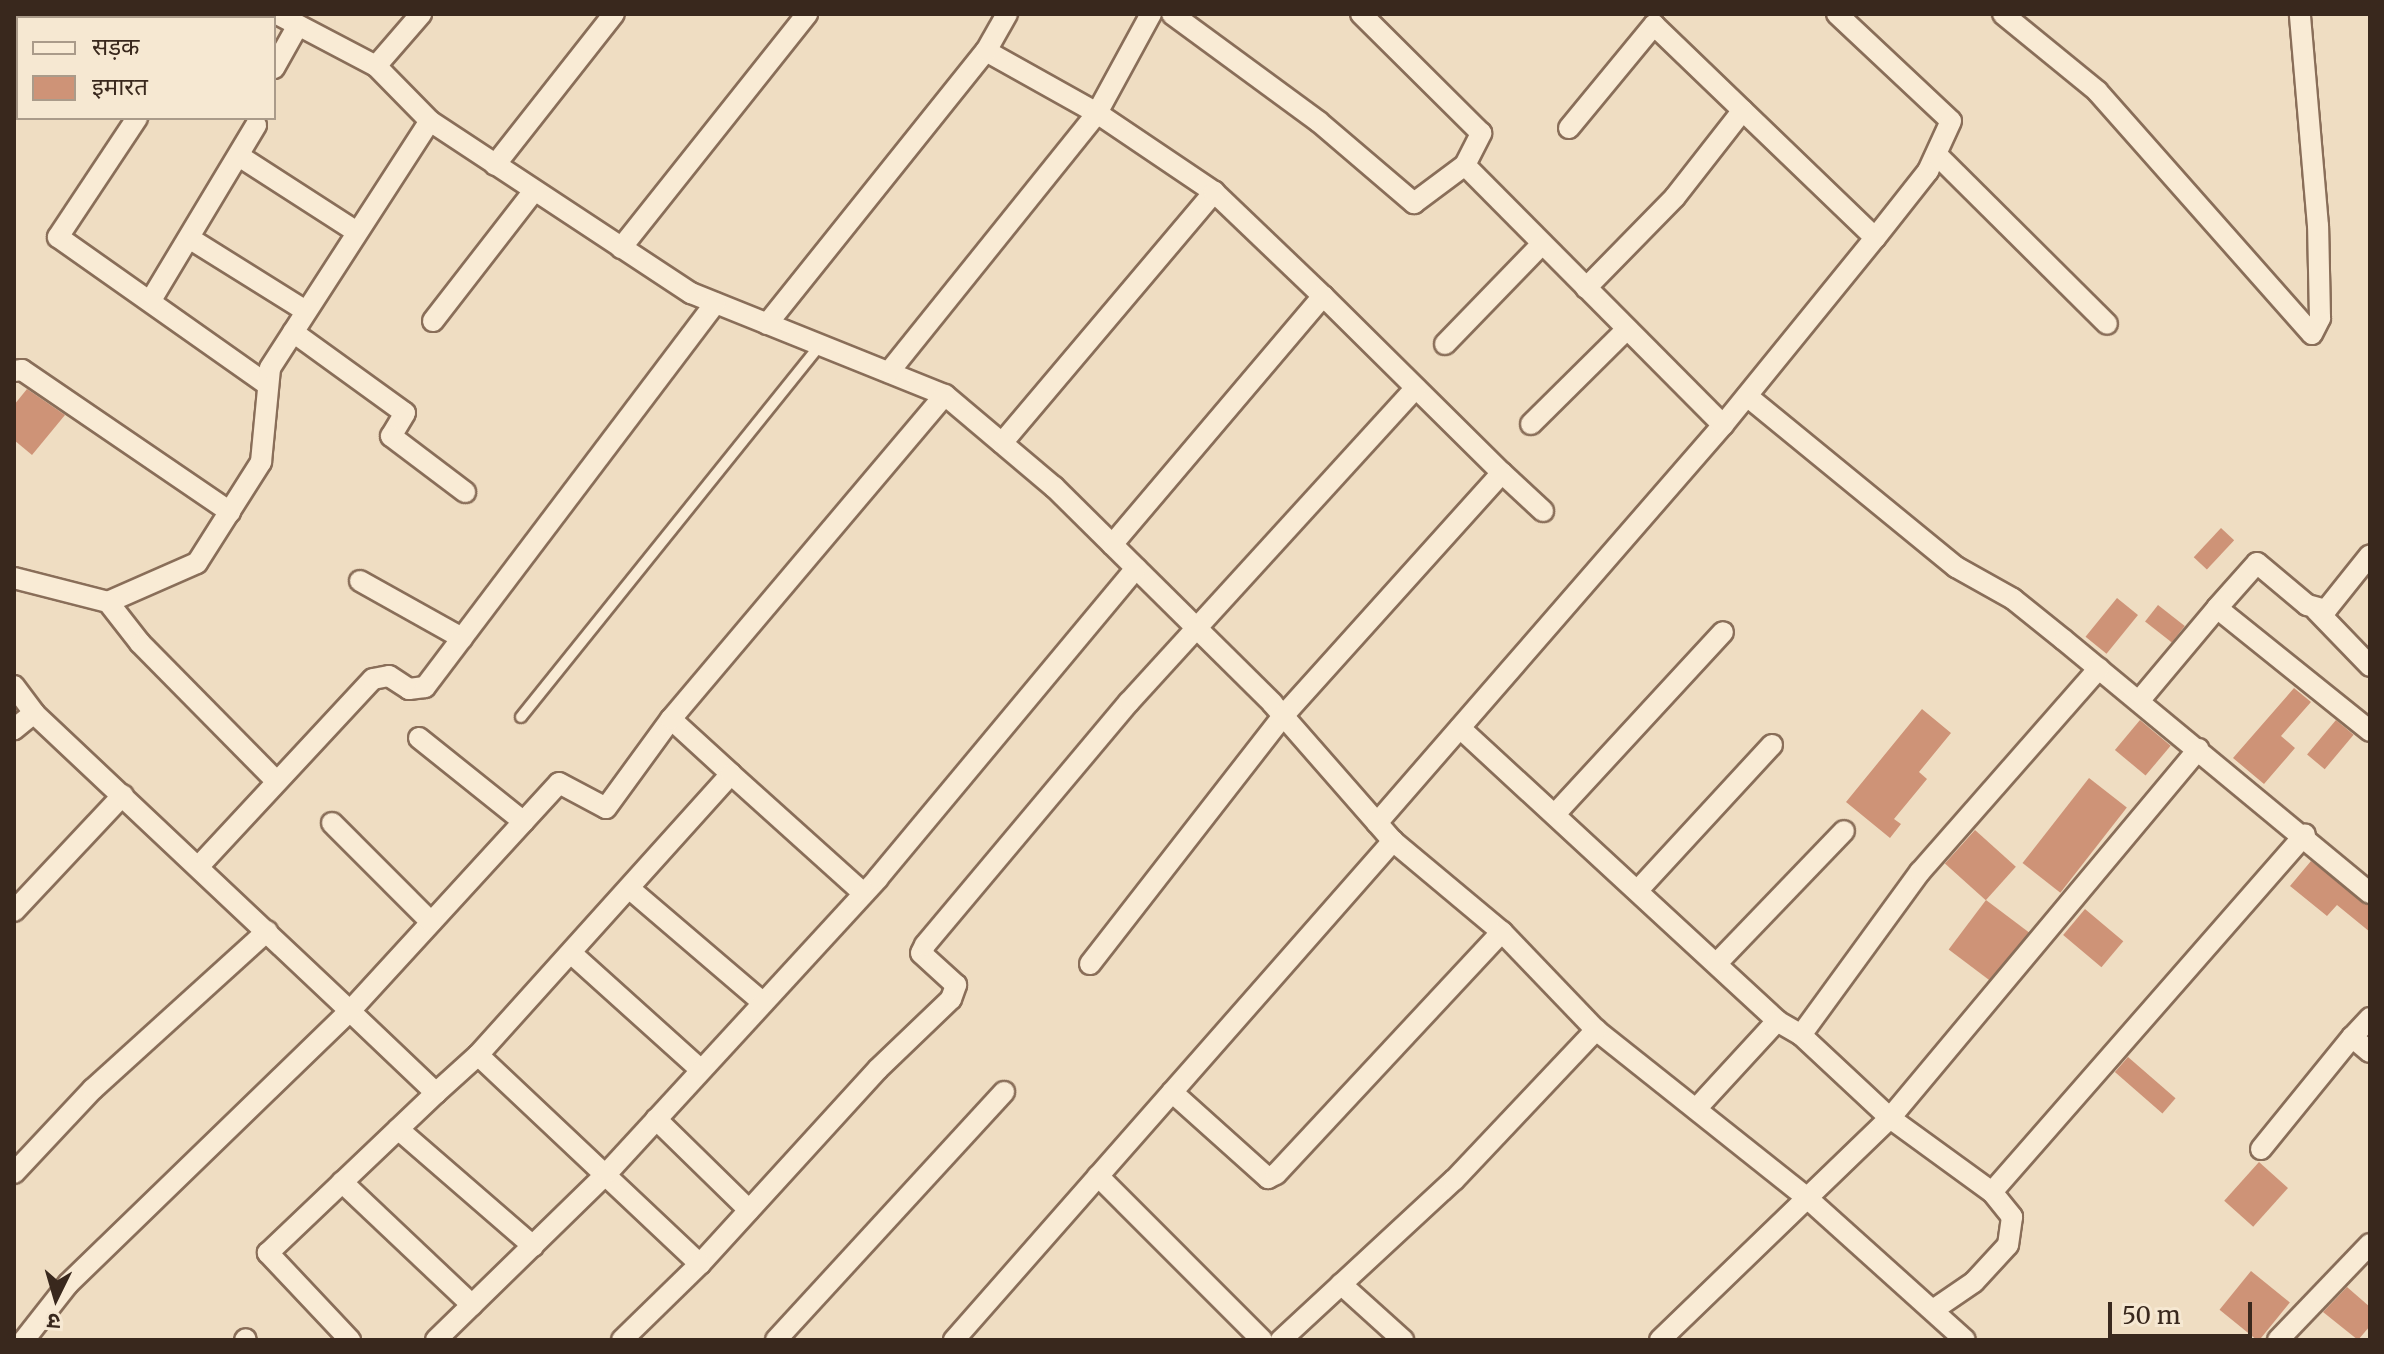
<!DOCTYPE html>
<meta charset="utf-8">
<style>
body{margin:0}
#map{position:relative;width:2384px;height:1354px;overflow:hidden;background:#efddc2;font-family:Merriweather,"Noto Sans Devanagari",serif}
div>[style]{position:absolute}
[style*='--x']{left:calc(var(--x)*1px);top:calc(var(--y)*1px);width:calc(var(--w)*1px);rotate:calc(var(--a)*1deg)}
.building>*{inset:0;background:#ce9377;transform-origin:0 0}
.roads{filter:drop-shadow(2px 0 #896e59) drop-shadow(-2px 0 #896e59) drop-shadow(0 2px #896e59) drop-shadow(0 -2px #896e59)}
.lane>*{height:10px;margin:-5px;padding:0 5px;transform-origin:5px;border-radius:5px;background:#f9ebd5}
.street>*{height:20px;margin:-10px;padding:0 10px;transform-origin:10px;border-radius:10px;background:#f9ebd5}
span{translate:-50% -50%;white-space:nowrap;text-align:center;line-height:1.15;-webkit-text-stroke:7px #f6e8d2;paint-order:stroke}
.frame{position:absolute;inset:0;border:16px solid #39281d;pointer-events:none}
.legend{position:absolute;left:16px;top:16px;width:260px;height:104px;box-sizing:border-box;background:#f6e8d2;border:2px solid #aa9b8a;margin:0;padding:10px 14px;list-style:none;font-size:24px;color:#39281d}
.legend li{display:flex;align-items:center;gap:16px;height:40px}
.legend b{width:40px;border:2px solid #aa9b8a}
.north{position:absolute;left:16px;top:1258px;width:80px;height:80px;-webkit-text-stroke:6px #f6e8d2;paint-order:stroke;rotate:185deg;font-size:22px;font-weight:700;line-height:32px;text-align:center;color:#39281d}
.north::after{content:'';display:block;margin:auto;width:28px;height:36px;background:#39281d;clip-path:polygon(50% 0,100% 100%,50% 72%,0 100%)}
.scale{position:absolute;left:2108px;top:1302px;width:144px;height:36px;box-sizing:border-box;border:4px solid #39281d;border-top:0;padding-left:10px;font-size:24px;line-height:28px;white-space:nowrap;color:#39281d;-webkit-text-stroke:6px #f6e8d2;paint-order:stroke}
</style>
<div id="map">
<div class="building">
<div style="clip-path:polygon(27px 389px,65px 415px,32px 455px,14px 440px,14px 405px)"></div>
<div style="left:2221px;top:528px;width:18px;height:40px;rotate:43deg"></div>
<div style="left:2117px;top:598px;width:27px;height:50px;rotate:39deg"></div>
<div style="left:2158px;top:605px;width:34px;height:21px;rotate:38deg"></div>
<div style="clip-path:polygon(2294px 688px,2311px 702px,2281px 736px,2295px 748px,2264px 784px,2233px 758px)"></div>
<div style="clip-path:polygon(1922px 709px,1951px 733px,1919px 772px,1927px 779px,1894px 819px,1901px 824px,1890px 838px,1846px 802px)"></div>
<div style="left:2140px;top:720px;width:40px;height:39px;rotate:40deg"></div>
<div style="left:2336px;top:720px;width:23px;height:45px;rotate:40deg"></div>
<div style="left:2089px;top:778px;width:48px;height:108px;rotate:38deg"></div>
<div style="left:1975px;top:830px;width:55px;height:45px;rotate:42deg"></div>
<div style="clip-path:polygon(2311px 861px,2370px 906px,2370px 932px,2337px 905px,2327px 916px,2290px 886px)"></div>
<div style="left:1986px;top:900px;width:54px;height:62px;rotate:37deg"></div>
<div style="left:2085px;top:909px;width:50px;height:34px;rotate:40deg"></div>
<div style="left:2128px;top:1057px;width:63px;height:20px;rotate:41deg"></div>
<div style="left:2259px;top:1162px;width:39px;height:52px;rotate:42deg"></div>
<div style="left:2251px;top:1271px;width:50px;height:50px;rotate:39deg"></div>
<div style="clip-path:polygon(2347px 1287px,2370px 1307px,2370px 1326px,2358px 1340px,2323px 1312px)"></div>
</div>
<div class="roads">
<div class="lane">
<div style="--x:521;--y:717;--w:477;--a:-51.2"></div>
</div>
<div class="street">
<div style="--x:277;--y:14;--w:112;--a:27.7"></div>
<div style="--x:1172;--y:14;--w:182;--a:36.3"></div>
<div style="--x:1319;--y:122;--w:125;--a:40.5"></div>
<div style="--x:1414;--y:203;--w:64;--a:-36.7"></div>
<div style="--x:1465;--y:165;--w:36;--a:-63"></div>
<div style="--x:1481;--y:133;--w:169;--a:-135.2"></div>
<div style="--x:1837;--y:14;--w:156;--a:43.2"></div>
<div style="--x:1951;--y:121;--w:55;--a:114.7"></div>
<div style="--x:1928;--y:171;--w:85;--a:128.3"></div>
<div style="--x:2003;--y:14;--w:122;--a:39.3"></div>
<div style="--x:2097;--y:91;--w:324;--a:48.5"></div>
<div style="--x:2312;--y:334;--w:18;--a:-63"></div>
<div style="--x:2320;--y:318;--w:92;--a:-91.2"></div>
<div style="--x:2318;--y:226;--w:213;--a:-94.9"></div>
<div style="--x:200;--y:18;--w:4;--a:-63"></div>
<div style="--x:986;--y:51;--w:127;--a:29.2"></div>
<div style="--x:1097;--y:113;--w:113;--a:-61.4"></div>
<div style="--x:274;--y:68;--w:47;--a:-60.7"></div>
<div style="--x:137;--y:118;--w:143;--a:123.6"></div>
<div style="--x:58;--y:237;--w:257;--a:35.2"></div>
<div style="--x:430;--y:121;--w:313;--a:33.4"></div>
<div style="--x:691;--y:293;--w:274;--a:21.9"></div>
<div style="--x:945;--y:395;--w:143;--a:40.2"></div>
<div style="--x:1054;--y:487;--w:307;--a:44.7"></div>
<div style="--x:1272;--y:703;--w:184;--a:48.8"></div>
<div style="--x:1393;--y:841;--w:142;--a:39.9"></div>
<div style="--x:1502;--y:932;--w:136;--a:46.2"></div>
<div style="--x:1596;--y:1030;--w:267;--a:38.5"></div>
<div style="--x:1805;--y:1196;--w:215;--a:42"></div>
<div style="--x:1569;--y:128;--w:134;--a:-50.5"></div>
<div style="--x:1654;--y:25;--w:307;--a:43.9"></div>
<div style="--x:1875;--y:238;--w:241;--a:129.1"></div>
<div style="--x:239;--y:156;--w:140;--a:32.8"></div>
<div style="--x:1938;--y:156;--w:238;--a:44.8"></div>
<div style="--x:495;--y:165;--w:192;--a:-51.8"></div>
<div style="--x:189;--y:238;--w:138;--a:32"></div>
<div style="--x:621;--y:248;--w:299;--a:-51.5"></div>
<div style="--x:1586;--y:288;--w:127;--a:-45.6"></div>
<div style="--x:1675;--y:197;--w:110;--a:-52"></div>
<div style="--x:151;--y:300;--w:204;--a:-59"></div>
<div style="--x:433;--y:321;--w:165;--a:-52.2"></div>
<div style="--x:767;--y:324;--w:350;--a:-51.3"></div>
<div style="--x:986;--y:51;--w:43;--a:-60.4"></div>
<div style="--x:293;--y:332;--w:138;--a:35.9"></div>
<div style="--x:405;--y:413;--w:27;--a:121"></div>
<div style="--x:391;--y:436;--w:93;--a:37.1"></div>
<div style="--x:1445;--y:344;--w:139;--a:-45.9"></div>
<div style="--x:14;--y:371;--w:8;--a:-7"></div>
<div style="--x:22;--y:370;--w:252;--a:34.3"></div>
<div style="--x:889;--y:372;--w:332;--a:-51.2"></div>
<div style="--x:1097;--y:113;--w:141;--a:34"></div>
<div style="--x:1747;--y:396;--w:270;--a:39.3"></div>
<div style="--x:1956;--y:567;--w:65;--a:29.3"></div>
<div style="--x:2013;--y:599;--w:65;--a:38.8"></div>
<div style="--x:2064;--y:640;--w:397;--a:39.6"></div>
<div style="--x:1531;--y:424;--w:135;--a:-44.7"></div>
<div style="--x:1002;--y:443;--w:329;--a:-49.8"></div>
<div style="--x:1214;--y:192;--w:151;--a:43.7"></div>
<div style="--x:1502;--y:473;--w:56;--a:42.8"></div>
<div style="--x:14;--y:578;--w:97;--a:14.3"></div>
<div style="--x:108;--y:602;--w:97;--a:-23.7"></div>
<div style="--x:197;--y:563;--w:120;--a:-57.6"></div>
<div style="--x:261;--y:462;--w:94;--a:-84.5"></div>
<div style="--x:270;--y:368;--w:294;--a:-57.1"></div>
<div style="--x:430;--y:121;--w:77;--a:-134.5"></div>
<div style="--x:376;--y:66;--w:69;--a:-49.1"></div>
<div style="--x:360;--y:581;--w:117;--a:29.2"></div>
<div style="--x:108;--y:602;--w:52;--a:52"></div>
<div style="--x:140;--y:643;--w:192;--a:45.4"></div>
<div style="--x:2217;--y:608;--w:60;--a:-48.4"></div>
<div style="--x:2257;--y:563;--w:65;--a:40"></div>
<div style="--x:2307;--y:605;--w:20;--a:15"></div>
<div style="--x:2326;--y:610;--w:70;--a:-51.3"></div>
<div style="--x:2316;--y:610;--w:78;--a:46"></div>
<div style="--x:14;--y:686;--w:34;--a:53"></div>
<div style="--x:34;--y:713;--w:26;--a:141"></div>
<div style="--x:2139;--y:701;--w:121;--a:-50"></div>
<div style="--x:2217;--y:608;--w:196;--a:38.8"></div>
<div style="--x:671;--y:719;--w:81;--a:42.5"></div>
<div style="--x:731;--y:774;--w:378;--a:132"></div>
<div style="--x:478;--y:1055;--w:57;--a:137.9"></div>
<div style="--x:436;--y:1093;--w:119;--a:-136.4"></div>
<div style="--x:350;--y:1011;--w:309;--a:-47.5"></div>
<div style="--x:559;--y:783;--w:53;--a:28"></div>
<div style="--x:606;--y:808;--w:110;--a:-53.9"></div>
<div style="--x:671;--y:719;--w:424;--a:-49.8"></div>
<div style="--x:1460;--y:728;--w:432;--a:42.7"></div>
<div style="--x:419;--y:738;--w:134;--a:38.7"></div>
<div style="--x:731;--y:774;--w:178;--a:42"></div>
<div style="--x:1556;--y:813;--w:246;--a:-47.3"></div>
<div style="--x:332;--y:823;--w:140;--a:45"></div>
<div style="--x:1377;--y:823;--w:527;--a:-49"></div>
<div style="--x:1723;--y:425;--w:366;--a:-134.8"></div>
<div style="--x:199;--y:866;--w:255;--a:-47.1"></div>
<div style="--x:373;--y:679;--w:16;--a:-11"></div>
<div style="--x:389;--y:676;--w:24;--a:33"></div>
<div style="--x:409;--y:689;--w:16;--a:-7"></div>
<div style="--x:425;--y:687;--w:481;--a:-52.9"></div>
<div style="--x:630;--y:889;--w:171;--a:40.5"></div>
<div style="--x:1639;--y:889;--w:196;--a:-47.3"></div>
<div style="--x:14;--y:911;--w:159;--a:-46.8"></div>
<div style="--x:571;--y:953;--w:173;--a:42"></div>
<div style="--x:1717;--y:963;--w:183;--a:-46.1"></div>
<div style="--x:1090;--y:964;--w:314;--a:-52.1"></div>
<div style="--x:1283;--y:716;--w:327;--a:-48"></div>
<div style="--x:1502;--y:473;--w:252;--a:-135.3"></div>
<div style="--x:1323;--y:296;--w:326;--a:130.3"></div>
<div style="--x:2370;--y:1018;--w:26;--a:133"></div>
<div style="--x:2352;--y:1037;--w:23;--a:40"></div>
<div style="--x:1801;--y:1035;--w:122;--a:43"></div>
<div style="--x:1890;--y:1118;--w:126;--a:36"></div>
<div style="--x:1992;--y:1192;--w:32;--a:51"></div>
<div style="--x:2012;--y:1217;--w:28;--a:98"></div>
<div style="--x:2008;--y:1245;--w:50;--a:132.6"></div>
<div style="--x:1974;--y:1282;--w:50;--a:145.7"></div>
<div style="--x:478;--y:1055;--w:305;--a:43.3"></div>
<div style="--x:700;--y:1264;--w:264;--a:-47.6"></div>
<div style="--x:878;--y:1069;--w:101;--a:-43.8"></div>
<div style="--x:951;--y:999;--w:15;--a:-70"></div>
<div style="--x:956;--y:985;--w:47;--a:-137.6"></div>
<div style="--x:921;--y:953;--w:9;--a:-63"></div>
<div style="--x:925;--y:945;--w:317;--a:-50"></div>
<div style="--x:1129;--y:702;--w:425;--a:-47.6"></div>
<div style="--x:1172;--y:1092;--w:129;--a:41.9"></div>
<div style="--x:1268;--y:1178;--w:9;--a:-27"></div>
<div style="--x:1276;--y:1174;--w:331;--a:-47"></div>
<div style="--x:1696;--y:1109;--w:120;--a:-47.4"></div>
<div style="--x:1777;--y:1021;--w:28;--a:30"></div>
<div style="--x:1801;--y:1035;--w:202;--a:-53.9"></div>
<div style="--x:1920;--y:872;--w:271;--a:-48.7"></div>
<div style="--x:656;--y:1119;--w:130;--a:44.4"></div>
<div style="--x:398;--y:1129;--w:179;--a:40.9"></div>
<div style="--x:2261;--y:1149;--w:144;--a:-50.9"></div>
<div style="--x:14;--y:1173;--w:115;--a:-46.8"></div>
<div style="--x:93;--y:1089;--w:235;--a:-42.2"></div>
<div style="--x:1098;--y:1176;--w:232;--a:45"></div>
<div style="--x:342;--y:1182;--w:179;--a:43.4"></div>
<div style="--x:1992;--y:1192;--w:475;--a:-48.8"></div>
<div style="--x:1341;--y:1284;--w:84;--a:42.1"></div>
<div style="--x:24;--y:1340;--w:71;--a:-51.8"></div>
<div style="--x:68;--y:1284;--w:392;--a:-44.1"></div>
<div style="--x:350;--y:1011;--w:434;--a:-136.7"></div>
<div style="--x:245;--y:1340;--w:1;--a:-45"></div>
<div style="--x:350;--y:1340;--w:120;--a:-133.3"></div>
<div style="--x:268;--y:1253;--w:232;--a:-43.6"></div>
<div style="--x:436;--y:1340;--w:240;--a:-44.3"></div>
<div style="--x:608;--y:1172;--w:399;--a:-47.4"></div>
<div style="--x:878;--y:878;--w:403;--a:-50.2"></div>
<div style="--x:622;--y:1340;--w:109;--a:-44.3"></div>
<div style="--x:776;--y:1340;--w:337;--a:-47.4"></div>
<div style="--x:954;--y:1340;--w:665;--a:-48.66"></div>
<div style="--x:1281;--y:1340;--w:236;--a:-42.8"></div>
<div style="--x:1454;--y:1180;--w:207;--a:-46.6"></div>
<div style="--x:1660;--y:1340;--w:320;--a:-44"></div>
<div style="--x:1890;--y:1118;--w:481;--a:-50.1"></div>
<div style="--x:2278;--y:1340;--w:133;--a:-46.2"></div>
</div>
</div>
<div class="frame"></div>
<ul class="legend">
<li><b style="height:10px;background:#f9ebd5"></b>सड़क</li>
<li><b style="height:22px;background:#ce9377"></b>इमारत</li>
</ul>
<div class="north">उ</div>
<div class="scale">50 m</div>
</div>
